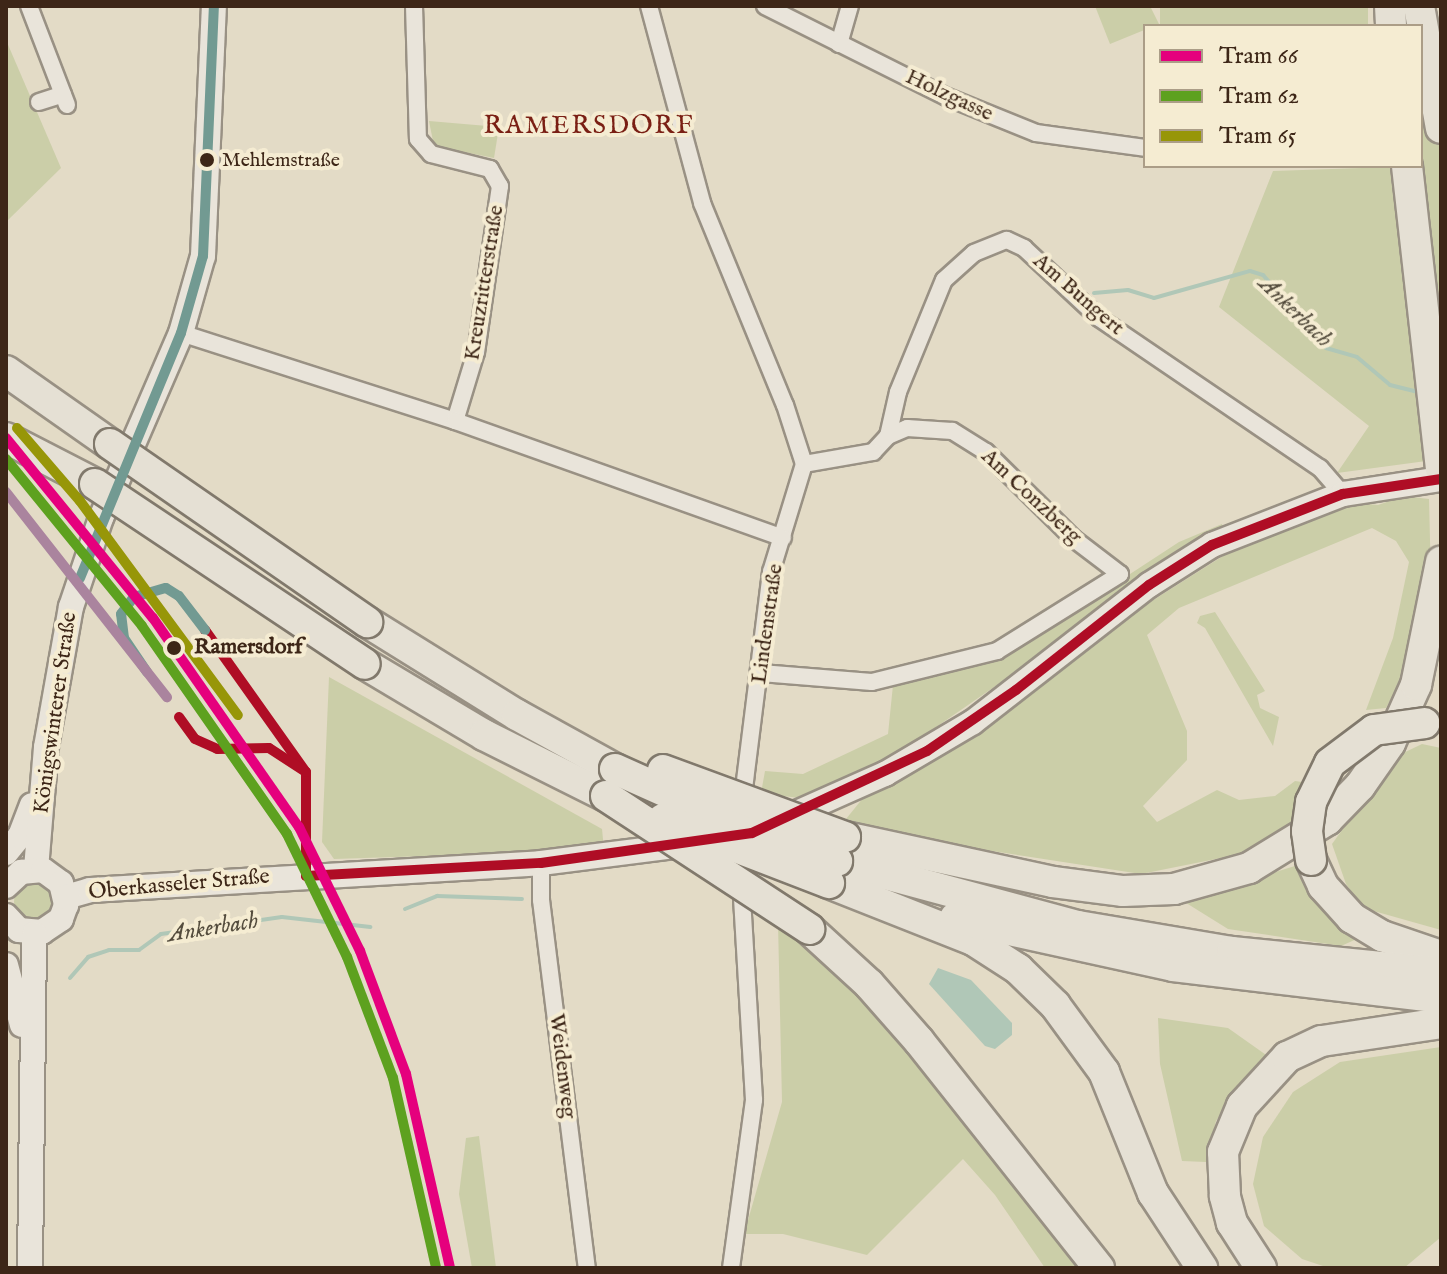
<!DOCTYPE html>
<meta charset="utf-8">
<style>
body{margin:0}
#map{position:relative;width:1447px;height:1274px;overflow:hidden;background:#e3dbc6;font-family:"IM FELL English",serif}
div>[style]{position:absolute}
[style*='--x']{left:calc(var(--x)*1px);top:calc(var(--y)*1px);width:calc(var(--w)*1px);rotate:calc(var(--a)*1deg)}
.green>*{inset:0;background:#cbcea8;transform-origin:0 0}
.round{border-radius:50%}
.water>*{inset:0;background:#b0c7b7}
.stream>*{height:4px;margin:-2px;padding:0 2px;transform-origin:2px;border-radius:2px;background:#b0c7b7}
.roads{filter:drop-shadow(2px 0 #999184) drop-shadow(-2px 0 #999184) drop-shadow(0 2px #999184) drop-shadow(0 -2px #999184)}
.street>*{height:16px;margin:-8px;padding:0 8px;transform-origin:8px;border-radius:8px;background:#e9e4da}
.secondary>*{height:24px;margin:-12px;padding:0 12px;transform-origin:12px;border-radius:12px;background:#e9e4da}
.highway>*{height:30px;margin:-15px;padding:0 15px;transform-origin:15px;border-radius:15px;background:#e5e0d4}
.bridges{filter:drop-shadow(2px 0 #81796c) drop-shadow(-2px 0 #81796c) drop-shadow(0 2px #81796c) drop-shadow(0 -2px #81796c)}
.highway-bridge>*{height:30px;margin:-15px;padding:0 15px;transform-origin:15px;border-radius:15px;background:#e5e0d4}
.bus-1>*{height:10px;margin:-5px;padding:0 5px;transform-origin:5px;border-radius:5px;background:#af0d25}
.bus-2>*{height:10px;margin:-5px;padding:0 5px;transform-origin:5px;border-radius:5px;background:#729a92}
.tram-1>*{height:10px;margin:-5px;padding:0 5px;transform-origin:5px;border-radius:5px;background:#e5007d}
.tram-2>*{height:10px;margin:-5px;padding:0 5px;transform-origin:5px;border-radius:5px;background:#5da11f}
.tram-3>*{height:10px;margin:-5px;padding:0 5px;transform-origin:5px;border-radius:5px;background:#979608}
.tram-4>*{height:10px;margin:-5px;padding:0 5px;transform-origin:5px;border-radius:5px;background:#aa849e}
.dots>*{width:22px;height:22px;translate:-50% -50%;box-sizing:border-box;border:4px solid #f5ecd2;border-radius:50%}
span{translate:-50% -50%;white-space:nowrap;text-align:center;line-height:1.15;-webkit-text-stroke:8px #f5ecd2;paint-order:stroke}
.bus-label{font-size:20px;color:#3d2617}
.left{translate:0 -50%;text-align:left}
.street-label{font-size:22px;color:#3d2617}
.stop-label{font-size:22px;color:#3d2617;font-weight:700}
.water-label{font-size:24px;color:#544c3d;font-style:italic}
.quarter-label{font-size:26px;color:#7a1f14;letter-spacing:2px}
.frame{position:absolute;inset:0;border:8px solid #3d2617;pointer-events:none}
.legend{position:absolute;left:1143px;top:24px;width:280px;height:144px;box-sizing:border-box;background:#f5ecd2;border:2px solid #ab9d87;margin:0;padding:10px 14px;list-style:none;font-size:24px;color:#3d2617}
.legend li{display:flex;align-items:center;gap:16px;height:40px}
.legend b{width:40px;border:2px solid #ab9d87}
</style>
<div id="map">
<div class="green">
<div style="clip-path:polygon(1095px 6px,1150px 6px,1159px 24px,1110px 44px)"></div>
<div style="left:1160px;top:6px;width:208px;height:22px"></div>
<div style="clip-path:polygon(6px 40px,61px 168px,6px 222px)"></div>
<div style="clip-path:polygon(1441px 71px,1441px 459px,1337px 473px,1369px 426px,1219px 307px,1273px 171px,1421px 166px,1421px 73px)"></div>
<div style="clip-path:polygon(429px 121px,499px 127px,494px 158px,434px 146px)"></div>
<div style="clip-path:polygon(1404px 496px,1429px 499px,1431px 581px,1414px 655px,1386px 708px,1366px 710px,1393px 638px,1409px 562px,1396px 541px,1372px 528px,1179px 608px,1147px 635px,1187px 731px,1187px 760px,1143px 806px,1157px 822px,1217px 790px,1239px 800px,1275px 796px,1295px 781px,1302px 782px,1288px 834px,1261px 850px,1141px 874px,928px 841px,846px 819px,863px 798px,962px 745px,1090px 640px,1242px 544px,1357px 503px,1378px 505px)"></div>
<div style="clip-path:polygon(1222px 524px,1223px 529px,900px 752px,807px 799px,761px 793px,765px 771px,803px 774px,888px 734px,893px 685px,1000px 659px,1179px 542px)"></div>
<div style="clip-path:polygon(1215px 612px,1265px 691px,1257px 695px,1260px 708px,1279px 717px,1273px 746px,1205px 628px,1197px 623px,1200px 616px)"></div>
<div style="clip-path:polygon(329px 677px,602px 829px,604px 850px,334px 859px,322px 842px)"></div>
<div style="clip-path:polygon(1422px 744px,1441px 748px,1441px 930px,1363px 908px,1346px 884px,1332px 844px,1395px 757px)"></div>
<div style="clip-path:polygon(1298px 865px,1359px 938px,1341px 946px,1228px 929px,1183px 901px)"></div>
<div class="round" style="left:14px;top:882px;width:40px;height:40px"></div>
<div style="clip-path:polygon(778px 923px,819px 950px,887px 1017px,1080px 1268px,1045px 1268px,995px 1195px,963px 1159px,867px 1255px,783px 1234px,744px 1234px,782px 1102px)"></div>
<div style="clip-path:polygon(1158px 1018px,1228px 1028px,1269px 1057px,1244px 1078px,1216px 1121px,1206px 1162px,1182px 1161px,1160px 1064px)"></div>
<div style="clip-path:polygon(1441px 1047px,1441px 1237px,1404px 1268px,1329px 1268px,1302px 1259px,1264px 1226px,1253px 1184px,1263px 1137px,1293px 1092px,1340px 1062px)"></div>
<div style="clip-path:polygon(479px 1136px,496px 1268px,472px 1268px,459px 1194px,466px 1138px)"></div>
</div>
<div class="water">
<div style="clip-path:polygon(938px 968px,971px 980px,1012px 1023px,1012px 1035px,995px 1049px,985px 1046px,929px 984px)"></div>
</div>
<div class="stream">
<div style="--x:1094;--y:293;--w:34;--a:-5"></div>
<div style="--x:1128;--y:290;--w:27;--a:17"></div>
<div style="--x:1154;--y:298;--w:100;--a:-15.7"></div>
<div style="--x:1250;--y:271;--w:14;--a:17"></div>
<div style="--x:1263;--y:275;--w:96;--a:49.2"></div>
<div style="--x:1326;--y:348;--w:32;--a:16"></div>
<div style="--x:1357;--y:357;--w:43;--a:40.3"></div>
<div style="--x:1390;--y:385;--w:30;--a:14"></div>
<div style="--x:405;--y:909;--w:35;--a:-22"></div>
<div style="--x:437;--y:896;--w:85;--a:2"></div>
<div style="--x:70;--y:978;--w:28;--a:-49"></div>
<div style="--x:88;--y:957;--w:22;--a:-18"></div>
<div style="--x:109;--y:950;--w:30;--a:0"></div>
<div style="--x:139;--y:950;--w:27;--a:-36"></div>
<div style="--x:161;--y:934;--w:122;--a:-8"></div>
<div style="--x:282;--y:917;--w:89;--a:6.5"></div>
</div>
<div class="roads">
<div class="street">
<div style="--x:29;--y:6;--w:106;--a:69"></div>
<div style="--x:414;--y:6;--w:133;--a:88.3"></div>
<div style="--x:418;--y:139;--w:20;--a:49"></div>
<div style="--x:431;--y:154;--w:61;--a:14.3"></div>
<div style="--x:490;--y:169;--w:20;--a:60"></div>
<div style="--x:500;--y:186;--w:168;--a:98.2"></div>
<div style="--x:476;--y:352;--w:72;--a:106.9"></div>
<div style="--x:649;--y:6;--w:204;--a:74.9"></div>
<div style="--x:702;--y:203;--w:218;--a:67.7"></div>
<div style="--x:785;--y:405;--w:62;--a:72.1"></div>
<div style="--x:804;--y:464;--w:113;--a:107"></div>
<div style="--x:771;--y:572;--w:235;--a:97.1"></div>
<div style="--x:765;--y:6;--w:203;--a:26.6"></div>
<div style="--x:947;--y:97;--w:96;--a:22"></div>
<div style="--x:1036;--y:133;--w:110;--a:7.8"></div>
<div style="--x:839;--y:44;--w:40;--a:-74"></div>
<div style="--x:39;--y:102;--w:25;--a:-18"></div>
<div style="--x:181;--y:333;--w:288;--a:17.8"></div>
<div style="--x:455;--y:421;--w:348;--a:19.6"></div>
<div style="--x:888;--y:436;--w:45;--a:-77.2"></div>
<div style="--x:898;--y:392;--w:121;--a:-67.7"></div>
<div style="--x:944;--y:280;--w:40;--a:-42"></div>
<div style="--x:974;--y:253;--w:35;--a:-22"></div>
<div style="--x:1007;--y:240;--w:19;--a:25"></div>
<div style="--x:1024;--y:248;--w:103;--a:43"></div>
<div style="--x:1099;--y:318;--w:267;--a:34.2"></div>
<div style="--x:1320;--y:468;--w:35;--a:49"></div>
<div style="--x:761;--y:673;--w:111;--a:4.6"></div>
<div style="--x:872;--y:682;--w:129;--a:-13.9"></div>
<div style="--x:997;--y:651;--w:145;--a:-32"></div>
<div style="--x:1120;--y:574;--w:58;--a:-142.7"></div>
<div style="--x:1074;--y:539;--w:124;--a:-135.3"></div>
<div style="--x:986;--y:452;--w:40;--a:-148"></div>
<div style="--x:952;--y:431;--w:45;--a:-176.2"></div>
<div style="--x:907;--y:428;--w:21;--a:157"></div>
<div style="--x:888;--y:436;--w:22;--a:133"></div>
<div style="--x:873;--y:452;--w:70;--a:170.1"></div>
<div style="--x:541;--y:863;--w:37;--a:90"></div>
<div style="--x:541;--y:900;--w:371;--a:82.9"></div>
<div style="--x:731;--y:1268;--w:170;--a:-82.2"></div>
<div style="--x:754;--y:1100;--w:216;--a:-93.4"></div>
</div>
<div class="secondary">
<div style="--x:781;--y:820;--w:114;--a:-23.9"></div>
<div style="--x:885;--y:774;--w:102;--a:-30.6"></div>
<div style="--x:973;--y:722;--w:223;--a:-37.9"></div>
<div style="--x:1149;--y:585;--w:75;--a:-32.4"></div>
<div style="--x:1212;--y:545;--w:141;--a:-21.3"></div>
<div style="--x:1343;--y:494;--w:99;--a:-8.7"></div>
<div style="--x:6;--y:853;--w:22;--a:-51"></div>
<div style="--x:20;--y:836;--w:33;--a:-69"></div>
<div style="--x:36;--y:869;--w:122;--a:-85.3"></div>
<div style="--x:46;--y:747;--w:142;--a:-79.9"></div>
<div style="--x:71;--y:607;--w:94;--a:-71.4"></div>
<div style="--x:101;--y:518;--w:202;--a:-66.6"></div>
<div style="--x:181;--y:333;--w:80;--a:-74.1"></div>
<div style="--x:203;--y:256;--w:250;--a:-87.5"></div>
<div style="--x:6;--y:886;--w:21;--a:-43"></div>
<div style="--x:21;--y:872;--w:22;--a:-5"></div>
<div style="--x:43;--y:870;--w:22;--a:36"></div>
<div style="--x:61;--y:883;--w:23;--a:77"></div>
<div style="--x:66;--y:905;--w:15;--a:110"></div>
<div style="--x:61;--y:919;--w:23;--a:146"></div>
<div style="--x:42;--y:932;--w:23;--a:-175"></div>
<div style="--x:19;--y:930;--w:19;--a:-133"></div>
<div style="--x:66;--y:897;--w:25;--a:-16"></div>
<div style="--x:90;--y:890;--w:452;--a:-3.4"></div>
<div style="--x:541;--y:863;--w:152;--a:-7.2"></div>
<div style="--x:6;--y:965;--w:62;--a:75.1"></div>
<div style="--x:30;--y:1268;--w:334;--a:-89.3"></div>
</div>
<div class="highway">
<div style="--x:1390;--y:6;--w:20;--a:87"></div>
<div style="--x:1419;--y:6;--w:124;--a:79.8"></div>
<div style="--x:1407;--y:166;--w:306;--a:83.6"></div>
<div style="--x:6;--y:371;--w:127;--a:35.1"></div>
<div style="--x:6;--y:438;--w:100;--a:27.3"></div>
<div style="--x:367;--y:622;--w:176;--a:31.8"></div>
<div style="--x:517;--y:715;--w:112;--a:28.9"></div>
<div style="--x:365;--y:664;--w:139;--a:30.8"></div>
<div style="--x:484;--y:735;--w:136;--a:26.6"></div>
<div style="--x:845;--y:837;--w:213;--a:12.2"></div>
<div style="--x:1053;--y:882;--w:71;--a:7.3"></div>
<div style="--x:1123;--y:891;--w:51;--a:-2.2"></div>
<div style="--x:1174;--y:889;--w:78;--a:-15.6"></div>
<div style="--x:1249;--y:868;--w:92;--a:-31.6"></div>
<div style="--x:1327;--y:820;--w:47;--a:-45.9"></div>
<div style="--x:1360;--y:786;--w:52;--a:-55.1"></div>
<div style="--x:1390;--y:743;--w:64;--a:-65.9"></div>
<div style="--x:1416;--y:685;--w:126;--a:-78.5"></div>
<div style="--x:1311;--y:860;--w:29;--a:65"></div>
<div style="--x:1323;--y:886;--w:43;--a:47.8"></div>
<div style="--x:1352;--y:918;--w:35;--a:31"></div>
<div style="--x:1382;--y:936;--w:62;--a:18.7"></div>
<div style="--x:837;--y:861;--w:250;--a:15.1"></div>
<div style="--x:1078;--y:926;--w:156;--a:9.6"></div>
<div style="--x:1232;--y:952;--w:210;--a:5.7"></div>
<div style="--x:829;--y:883;--w:155;--a:21.6"></div>
<div style="--x:973;--y:940;--w:54;--a:32.8"></div>
<div style="--x:1018;--y:969;--w:52;--a:44.2"></div>
<div style="--x:1055;--y:1005;--w:83;--a:53.8"></div>
<div style="--x:1104;--y:1072;--w:131;--a:68"></div>
<div style="--x:1153;--y:1193;--w:90;--a:56.8"></div>
<div style="--x:955;--y:918;--w:223;--a:12.4"></div>
<div style="--x:1173;--y:966;--w:270;--a:6.8"></div>
<div style="--x:809;--y:929;--w:81;--a:42.5"></div>
<div style="--x:869;--y:984;--w:76;--a:48.7"></div>
<div style="--x:919;--y:1041;--w:290;--a:51.6"></div>
<div style="--x:1261;--y:1268;--w:54;--a:-122.8"></div>
<div style="--x:1232;--y:1223;--w:28;--a:-105"></div>
<div style="--x:1225;--y:1196;--w:44;--a:-92.6"></div>
<div style="--x:1223;--y:1152;--w:50;--a:-67.6"></div>
<div style="--x:1242;--y:1106;--w:67;--a:-47.4"></div>
<div style="--x:1287;--y:1057;--w:38;--a:-25"></div>
<div style="--x:1322;--y:1041;--w:120;--a:-8.6"></div>
</div>
</div>
<div class="bridges">
<div class="highway-bridge">
<div style="--x:110;--y:444;--w:313;--a:34.7"></div>
<div style="--x:95;--y:484;--w:324;--a:33.7"></div>
<div style="--x:615;--y:769;--w:145;--a:24.1"></div>
<div style="--x:747;--y:828;--w:96;--a:20.1"></div>
<div style="--x:663;--y:770;--w:194;--a:20.2"></div>
<div style="--x:606;--y:796;--w:243;--a:33.2"></div>
<div style="--x:663;--y:819;--w:178;--a:21.1"></div>
<div style="--x:1311;--y:860;--w:29;--a:-98"></div>
<div style="--x:1307;--y:831;--w:29;--a:-82"></div>
<div style="--x:1311;--y:802;--w:43;--a:-64"></div>
<div style="--x:1330;--y:763;--w:55;--a:-36.9"></div>
<div style="--x:1374;--y:730;--w:51;--a:-7.8"></div>
</div>
</div>
<div class="bus-1">
<div style="--x:205;--y:630;--w:174;--a:54.6"></div>
<div style="--x:306;--y:772;--w:104;--a:90"></div>
<div style="--x:179;--y:717;--w:27;--a:54"></div>
<div style="--x:195;--y:739;--w:24;--a:24"></div>
<div style="--x:217;--y:749;--w:52;--a:-1.1"></div>
<div style="--x:269;--y:748;--w:44;--a:33"></div>
<div style="--x:306;--y:876;--w:235;--a:-3.2"></div>
<div style="--x:541;--y:863;--w:213;--a:-8.1"></div>
<div style="--x:752;--y:833;--w:193;--a:-25.1"></div>
<div style="--x:927;--y:751;--w:108;--a:-34.4"></div>
<div style="--x:1016;--y:690;--w:169;--a:-38.3"></div>
<div style="--x:1149;--y:585;--w:75;--a:-32.4"></div>
<div style="--x:1212;--y:545;--w:141;--a:-21.3"></div>
<div style="--x:1343;--y:494;--w:99;--a:-8.7"></div>
</div>
<div class="bus-2">
<div style="--x:80;--y:578;--w:265;--a:-67.6"></div>
<div style="--x:181;--y:333;--w:80;--a:-74.1"></div>
<div style="--x:203;--y:256;--w:250;--a:-87.5"></div>
<div style="--x:147;--y:672;--w:41;--a:-124.1"></div>
<div style="--x:124;--y:638;--w:24;--a:-97"></div>
<div style="--x:121;--y:614;--w:21;--a:-53"></div>
<div style="--x:134;--y:597;--w:33;--a:-16"></div>
<div style="--x:166;--y:588;--w:15;--a:32"></div>
<div style="--x:179;--y:596;--w:43;--a:52.6"></div>
</div>
<div class="tram-1">
<div style="--x:6;--y:438;--w:232;--a:50.8"></div>
<div style="--x:153;--y:618;--w:255;--a:55.1"></div>
<div style="--x:299;--y:827;--w:138;--a:63.8"></div>
<div style="--x:360;--y:951;--w:131;--a:69.5"></div>
<div style="--x:406;--y:1074;--w:199;--a:77.2"></div>
</div>
<div class="tram-2">
<div style="--x:6;--y:459;--w:215;--a:50.8"></div>
<div style="--x:142;--y:626;--w:254;--a:55.1"></div>
<div style="--x:287;--y:834;--w:137;--a:64"></div>
<div style="--x:347;--y:957;--w:129;--a:69.2"></div>
<div style="--x:393;--y:1078;--w:195;--a:77.2"></div>
</div>
<div class="tram-3">
<div style="--x:17;--y:428;--w:96;--a:49.2"></div>
<div style="--x:80;--y:501;--w:266;--a:53.6"></div>
</div>
<div class="tram-4">
<div style="--x:6;--y:492;--w:261;--a:51.9"></div>
</div>
<div class="dots">
<div style="left:207px;top:160px;background:#3d2617"></div>
<div style="left:174px;top:648px;background:#3d2617"></div>
</div>
<div class="bus-label">
<span class="left" style="left:222px;top:160px">Mehlemstraße</span>
</div>
<div class="street-label">
<span style="left:949px;top:96px;rotate:25deg">Holzgasse</span>
<span style="left:485px;top:283px;rotate:-81deg">Kreuzritterstraße</span>
<span style="left:1078px;top:295px;rotate:41deg">Am Bungert</span>
<span style="left:1031px;top:497px;rotate:43deg">Am Conzberg</span>
<span style="left:768px;top:624px;rotate:-82deg">Lindenstraße</span>
<span style="left:56px;top:713px;rotate:-82deg">Königswinterer Straße</span>
<span style="left:179px;top:885px;rotate:-5deg">Oberkasseler Straße</span>
<span style="left:562px;top:1066px;rotate:83deg">Weidenweg</span>
</div>
<div class="stop-label">
<span class="left" style="left:194px;top:648px">Ramersdorf</span>
</div>
<div class="water-label">
<span style="left:1295px;top:312px;rotate:44deg">Ankerbach</span>
<span style="left:213px;top:928px;rotate:-9deg">Ankerbach</span>
</div>
<div class="quarter-label">
<span style="left:589px;top:126px">RAMERSDORF</span>
</div>
<div class="frame"></div>
<ul class="legend">
<li><b style="height:10px;background:#e5007d"></b>Tram 66</li>
<li><b style="height:10px;background:#5da11f"></b>Tram 62</li>
<li><b style="height:10px;background:#979608"></b>Tram 65</li>
</ul>
</div>
